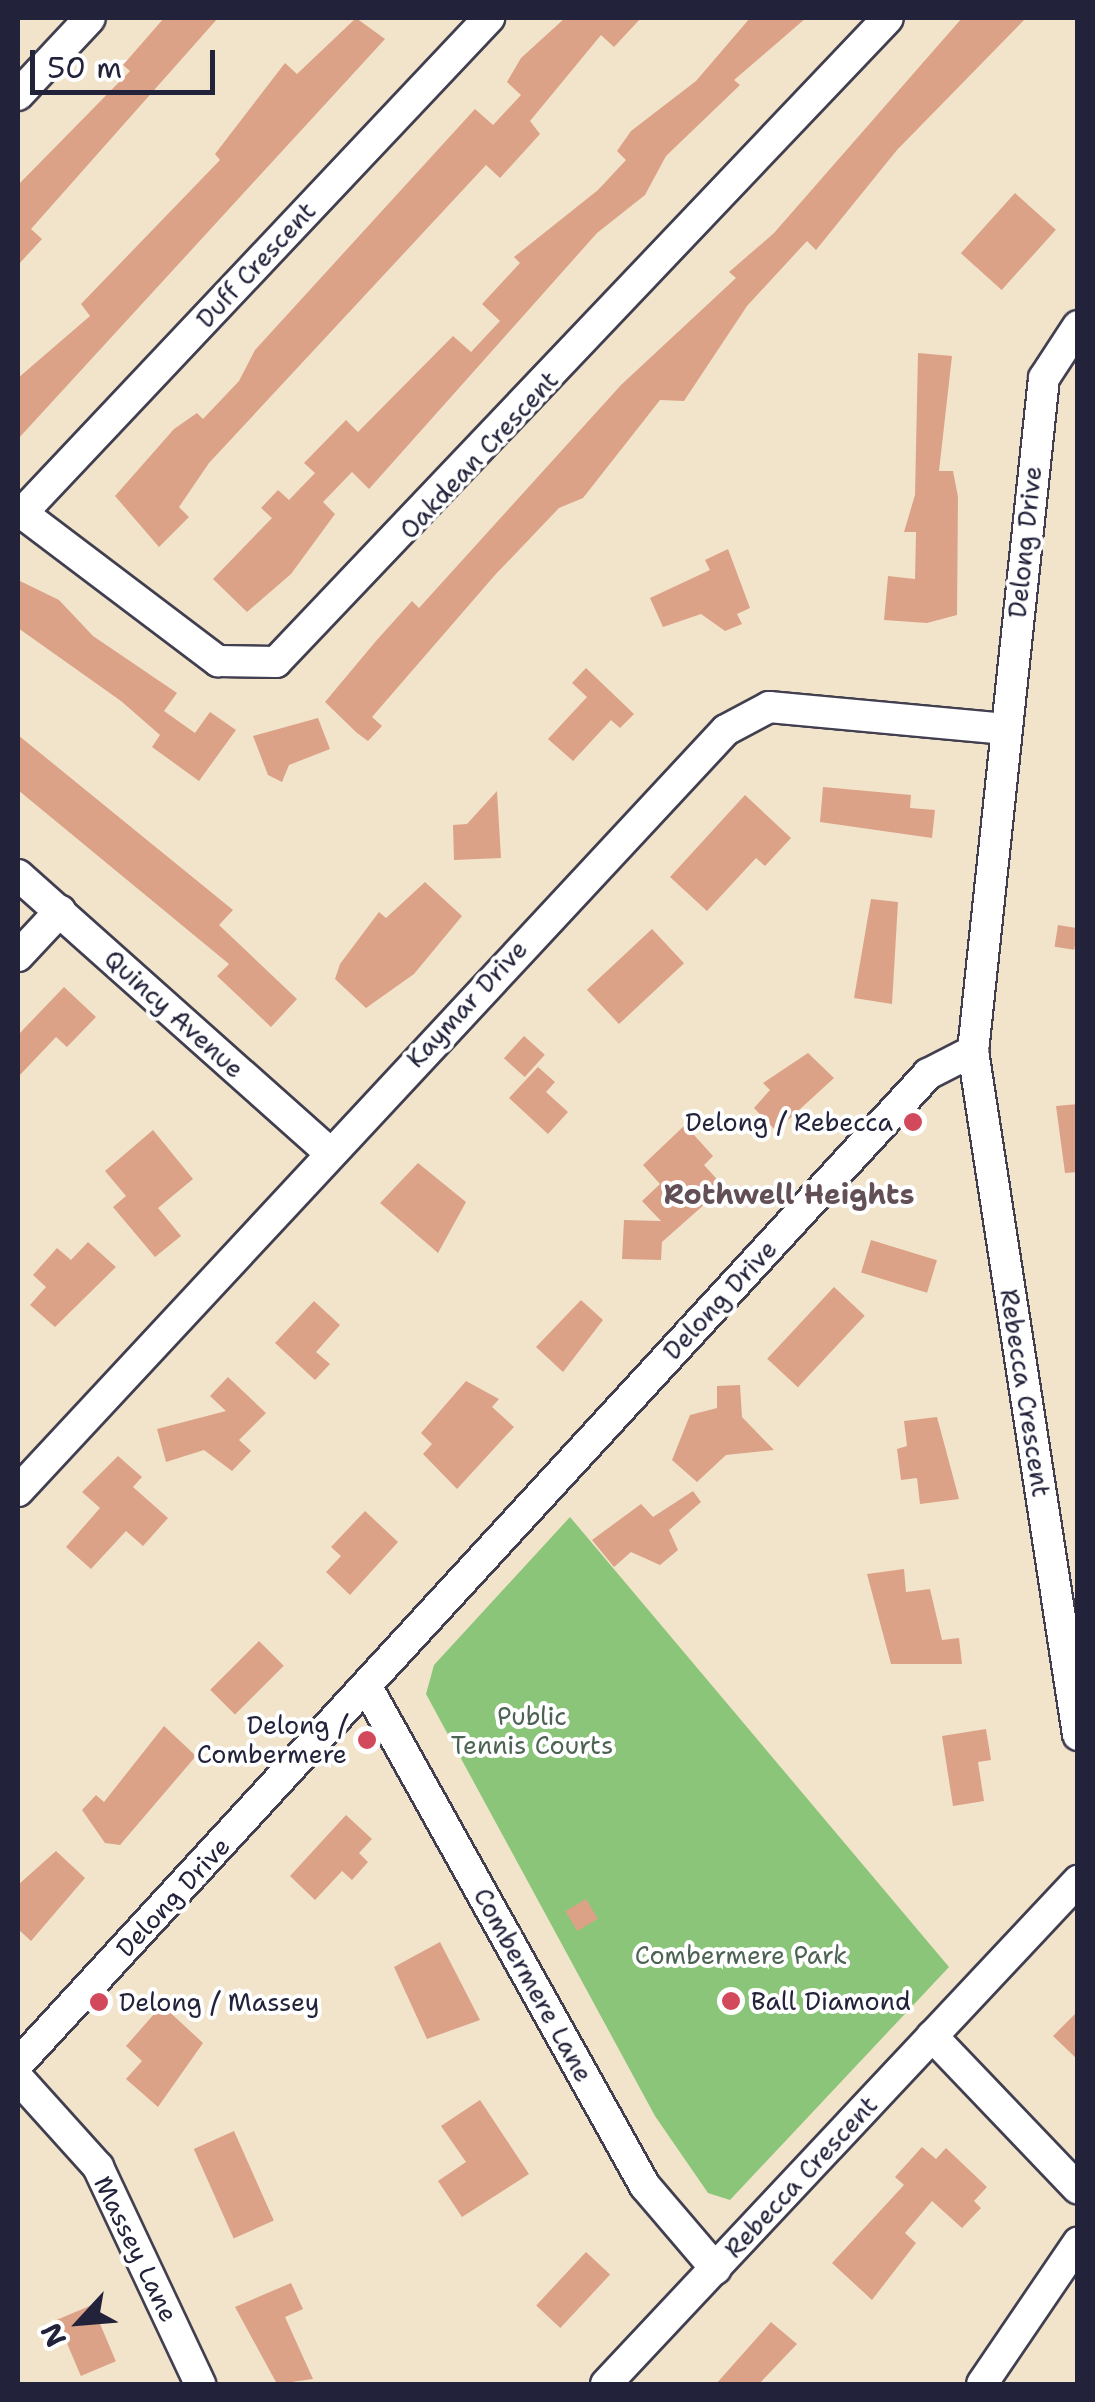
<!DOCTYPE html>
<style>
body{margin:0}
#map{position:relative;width:1095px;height:2402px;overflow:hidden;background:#f1e4ca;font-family:"Shantell Sans",sans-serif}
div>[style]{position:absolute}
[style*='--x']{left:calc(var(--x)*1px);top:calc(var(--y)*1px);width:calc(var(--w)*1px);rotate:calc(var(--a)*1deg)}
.green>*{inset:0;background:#8bc579}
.building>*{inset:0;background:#dca287;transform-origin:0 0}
.roads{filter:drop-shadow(2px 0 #413f50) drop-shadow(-2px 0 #413f50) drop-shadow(0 2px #413f50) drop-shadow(0 -2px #413f50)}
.minor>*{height:30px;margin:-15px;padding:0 15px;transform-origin:15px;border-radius:15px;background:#fff}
.dots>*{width:28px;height:28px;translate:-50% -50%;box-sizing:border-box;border:5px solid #fff;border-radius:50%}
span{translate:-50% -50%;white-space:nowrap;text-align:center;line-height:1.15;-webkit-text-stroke:8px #fff;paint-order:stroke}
.street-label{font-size:25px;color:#22223b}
.poi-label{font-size:25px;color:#22223b}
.right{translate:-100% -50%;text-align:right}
.left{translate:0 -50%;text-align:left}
.park-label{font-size:25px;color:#4c6354}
.neighbourhood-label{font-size:28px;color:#634f56;font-weight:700}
.frame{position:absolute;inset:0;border:20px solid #22223b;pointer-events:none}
.north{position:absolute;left:30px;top:2272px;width:100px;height:100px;-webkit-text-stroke:8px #fff;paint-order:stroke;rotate:244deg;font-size:28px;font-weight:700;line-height:40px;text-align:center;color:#22223b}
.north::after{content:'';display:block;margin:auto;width:35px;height:45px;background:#22223b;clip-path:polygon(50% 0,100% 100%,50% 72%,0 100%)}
.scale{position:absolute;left:30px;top:50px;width:185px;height:45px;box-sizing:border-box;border:5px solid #22223b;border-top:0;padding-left:12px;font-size:30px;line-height:35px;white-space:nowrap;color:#22223b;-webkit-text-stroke:8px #fff;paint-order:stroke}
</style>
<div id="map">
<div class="green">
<div style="clip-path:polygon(570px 1517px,949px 1967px,730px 2200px,708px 2193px,655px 2116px,426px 1694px,434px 1665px)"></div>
</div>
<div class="building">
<div style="clip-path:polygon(164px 18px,218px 18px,31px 229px,42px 239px,18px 265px,18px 185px,130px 71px,123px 65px)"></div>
<div style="clip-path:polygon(356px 18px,385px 39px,18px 439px,18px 378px,90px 316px,81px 304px,220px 160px,215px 154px,285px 63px,297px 74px)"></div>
<div style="clip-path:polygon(565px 18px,641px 18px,614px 47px,601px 35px,530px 121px,540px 134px,500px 178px,486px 165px,209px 463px,179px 507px,189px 517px,159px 547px,115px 496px,174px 429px,197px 413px,203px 419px,239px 381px,255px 350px,475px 109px,493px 125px,521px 95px,507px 82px,521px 58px)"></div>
<div style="clip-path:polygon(750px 18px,806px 18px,734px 80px,740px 85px,666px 156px,645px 195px,597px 233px,369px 489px,352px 472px,323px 502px,335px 514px,291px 574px,247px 612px,213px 579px,272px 518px,261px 508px,278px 490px,289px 500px,315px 473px,304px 463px,346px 420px,358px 432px,453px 336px,471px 352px,500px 321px,482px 304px,520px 263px,514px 257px,598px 190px,626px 160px,617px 151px,631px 131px,696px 81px)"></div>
<div style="clip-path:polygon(962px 18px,1026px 18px,897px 150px,816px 250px,807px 241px,747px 306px,684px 401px,660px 400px,583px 498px,559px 508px,495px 575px,372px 717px,382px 726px,368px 741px,357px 733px,325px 702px,376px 641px,412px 601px,419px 608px,621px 385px,736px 278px,729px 272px,774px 233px)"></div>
<div style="left:1015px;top:193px;width:55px;height:81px;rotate:42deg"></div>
<div style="clip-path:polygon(918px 353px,952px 356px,939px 471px,953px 471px,958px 497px,957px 615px,927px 623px,884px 620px,888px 576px,915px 579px,916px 532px,904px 532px,915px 495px)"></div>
<div style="clip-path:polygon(728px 549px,750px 608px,737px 614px,742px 624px,725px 631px,701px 614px,663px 627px,650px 598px,710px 570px,705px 560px)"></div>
<div style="clip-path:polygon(18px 580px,59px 600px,93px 636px,177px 693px,164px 711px,195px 733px,210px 712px,236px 730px,199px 781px,152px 747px,160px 735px,121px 701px,18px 628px)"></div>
<div style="clip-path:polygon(586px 668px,634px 714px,620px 728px,611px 720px,573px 761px,548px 739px,587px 697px,572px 683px)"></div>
<div style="clip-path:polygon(318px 718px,330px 749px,289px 765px,282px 782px,268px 775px,253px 736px)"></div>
<div style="clip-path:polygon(18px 735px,233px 910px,219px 925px,297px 999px,271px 1027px,217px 976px,229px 964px,18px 790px)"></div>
<div style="clip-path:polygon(823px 787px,911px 795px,910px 808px,935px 810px,932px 838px,820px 822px)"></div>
<div style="clip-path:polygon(497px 791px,501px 858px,454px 860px,453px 825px,467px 824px)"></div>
<div style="clip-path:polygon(745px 795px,791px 838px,765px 866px,756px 858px,707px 911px,670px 877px)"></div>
<div style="clip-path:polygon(425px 882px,462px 916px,414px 974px,366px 1008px,335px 979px,340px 964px,379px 912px,386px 918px)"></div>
<div style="clip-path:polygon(871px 899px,898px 902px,892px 1004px,854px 998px)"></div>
<div style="left:1058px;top:925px;width:20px;height:22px;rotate:9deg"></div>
<div style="left:652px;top:929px;width:47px;height:89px;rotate:47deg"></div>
<div style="clip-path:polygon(64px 987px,96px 1017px,67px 1047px,56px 1037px,18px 1077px,18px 1035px)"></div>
<div style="left:524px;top:1036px;width:28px;height:30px;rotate:42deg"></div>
<div style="clip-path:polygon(808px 1053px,834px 1078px,776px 1131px,754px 1108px,770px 1090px,763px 1083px)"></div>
<div style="clip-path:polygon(538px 1067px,555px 1082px,546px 1092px,568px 1112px,548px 1134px,509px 1098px)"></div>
<div style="clip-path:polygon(1078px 1104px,1078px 1172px,1065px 1173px,1056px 1106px)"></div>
<div style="clip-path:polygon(685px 1125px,713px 1156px,704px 1165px,724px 1187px,662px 1242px,661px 1260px,622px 1259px,624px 1220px,661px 1221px,642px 1201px,660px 1184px,643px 1165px)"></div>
<div style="clip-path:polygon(153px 1130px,193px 1179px,158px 1208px,181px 1236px,155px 1257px,113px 1207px,126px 1196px,105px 1171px)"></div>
<div style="clip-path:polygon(418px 1163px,466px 1202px,438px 1253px,380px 1203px)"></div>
<div style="left:871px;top:1240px;width:69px;height:34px;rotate:17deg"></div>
<div style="clip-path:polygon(88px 1242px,116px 1267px,55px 1327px,30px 1305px,46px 1287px,33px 1275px,57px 1248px,71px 1260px)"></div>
<div style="left:834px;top:1287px;width:42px;height:98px;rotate:43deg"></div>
<div style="clip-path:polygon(581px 1300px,603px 1320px,563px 1372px,536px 1347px)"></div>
<div style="clip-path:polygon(314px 1301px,340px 1325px,316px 1352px,330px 1364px,315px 1380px,275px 1343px)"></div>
<div style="clip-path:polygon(228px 1377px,266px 1413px,239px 1440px,251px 1451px,232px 1471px,204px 1450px,166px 1462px,157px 1429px,226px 1411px,210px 1396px)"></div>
<div style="clip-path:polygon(466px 1381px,499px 1399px,492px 1407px,514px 1427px,457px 1489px,423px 1454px,432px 1444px,421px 1433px)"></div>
<div style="clip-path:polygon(740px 1385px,742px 1417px,774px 1450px,726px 1455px,697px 1482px,672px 1460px,690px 1415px,717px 1408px,717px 1386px)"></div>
<div style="clip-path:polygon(937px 1417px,959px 1499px,920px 1504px,917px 1478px,901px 1480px,897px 1449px,907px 1446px,904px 1421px)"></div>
<div style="clip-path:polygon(118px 1456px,142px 1477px,133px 1487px,168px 1518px,143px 1546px,126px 1531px,91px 1569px,66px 1547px,100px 1508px,82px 1492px)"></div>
<div style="clip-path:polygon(693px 1491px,701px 1502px,669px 1530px,678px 1550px,660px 1565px,631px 1552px,614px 1567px,592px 1540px,641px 1504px,653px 1517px)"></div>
<div style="clip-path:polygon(365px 1511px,398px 1542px,350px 1595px,326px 1572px,341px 1556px,331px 1547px)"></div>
<div style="clip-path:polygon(904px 1569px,906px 1592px,930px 1589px,942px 1640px,959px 1638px,962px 1664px,891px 1664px,867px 1574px)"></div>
<div style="left:259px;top:1641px;width:35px;height:69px;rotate:45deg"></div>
<div style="clip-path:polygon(164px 1726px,196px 1756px,120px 1845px,105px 1843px,82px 1810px,96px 1795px,104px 1802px)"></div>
<div style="clip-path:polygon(986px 1729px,991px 1760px,978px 1762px,984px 1801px,953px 1806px,942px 1736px)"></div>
<div style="clip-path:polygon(346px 1815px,372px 1839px,359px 1853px,368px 1862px,352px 1880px,342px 1871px,315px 1900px,290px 1876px)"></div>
<div style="clip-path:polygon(56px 1851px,85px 1878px,31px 1941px,18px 1929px,18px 1885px)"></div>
<div style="left:586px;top:1899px;width:23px;height:24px;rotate:59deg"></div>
<div style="clip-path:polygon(440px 1942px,480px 2020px,427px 2039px,394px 1967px)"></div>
<div style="clip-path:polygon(162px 2005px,203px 2043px,158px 2107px,126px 2079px,142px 2061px,126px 2046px)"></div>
<div style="clip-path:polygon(1078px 2011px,1078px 2060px,1053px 2036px)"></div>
<div style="clip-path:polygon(480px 2100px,529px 2174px,462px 2217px,438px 2181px,466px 2162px,441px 2126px)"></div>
<div style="left:234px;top:2131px;width:98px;height:44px;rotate:66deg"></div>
<div style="clip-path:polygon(922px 2147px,936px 2159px,946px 2148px,987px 2187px,974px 2201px,981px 2208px,962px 2228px,932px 2201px,905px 2233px,916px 2243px,872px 2300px,832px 2263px,904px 2185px,895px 2177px)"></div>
<div style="left:586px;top:2252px;width:33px;height:73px;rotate:43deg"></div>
<div style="clip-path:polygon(291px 2283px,303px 2309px,285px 2317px,313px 2379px,277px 2384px,235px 2307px)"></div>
<div style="left:92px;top:2305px;width:61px;height:38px;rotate:67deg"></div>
<div style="clip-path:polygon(771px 2322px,797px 2344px,759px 2384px,716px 2384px)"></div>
</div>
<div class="roads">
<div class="minor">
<div style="--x:18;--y:95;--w:105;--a:-46.9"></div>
<div style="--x:1078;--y:326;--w:62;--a:123.2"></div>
<div style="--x:1044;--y:378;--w:677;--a:96.02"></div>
<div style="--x:973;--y:1051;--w:692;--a:81.27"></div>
<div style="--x:18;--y:510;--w:251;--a:37.1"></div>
<div style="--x:218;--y:661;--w:58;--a:1"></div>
<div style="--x:276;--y:662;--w:888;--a:-46.46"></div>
<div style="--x:22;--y:513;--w:681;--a:-46.67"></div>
<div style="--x:18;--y:875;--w:418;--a:41.7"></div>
<div style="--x:18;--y:956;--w:62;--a:-47"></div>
<div style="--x:18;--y:1491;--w:1039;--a:-47.07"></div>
<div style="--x:726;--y:730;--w:49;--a:-28.1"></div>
<div style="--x:769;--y:707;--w:238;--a:5.3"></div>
<div style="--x:368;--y:1689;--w:569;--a:60.87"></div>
<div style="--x:645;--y:2186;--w:109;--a:49.5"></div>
<div style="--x:932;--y:2036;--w:211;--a:46.3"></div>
<div style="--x:18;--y:2064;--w:1345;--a:-47.41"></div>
<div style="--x:928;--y:1074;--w:51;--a:-27.1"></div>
<div style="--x:18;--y:2078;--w:120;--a:48"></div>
<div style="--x:98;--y:2167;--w:240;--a:64.8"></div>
<div style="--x:606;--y:2384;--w:690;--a:-46.82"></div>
<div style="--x:982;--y:2384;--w:171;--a:-55.8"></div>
</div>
</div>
<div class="dots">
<div style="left:913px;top:1122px;background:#d1495b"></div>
<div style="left:367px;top:1740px;background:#d1495b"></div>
<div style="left:731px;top:2001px;background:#d1495b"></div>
<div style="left:99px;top:2002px;background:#d1495b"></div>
</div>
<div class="street-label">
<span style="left:256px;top:265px;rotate:-47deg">Duff Crescent</span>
<span style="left:479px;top:455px;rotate:-47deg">Oakdean Crescent</span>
<span style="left:1025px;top:542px;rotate:-84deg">Delong Drive</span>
<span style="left:467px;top:1004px;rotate:-47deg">Kaymar Drive</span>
<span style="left:174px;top:1014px;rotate:42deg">Quincy Avenue</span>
<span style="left:720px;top:1300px;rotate:-47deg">Delong Drive</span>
<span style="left:1025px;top:1393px;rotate:81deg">Rebecca Crescent</span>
<span style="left:173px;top:1897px;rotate:-47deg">Delong Drive</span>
<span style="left:533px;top:1985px;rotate:61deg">Combermere Lane</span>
<span style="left:801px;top:2177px;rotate:-47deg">Rebecca Crescent</span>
<span style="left:136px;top:2249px;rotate:64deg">Massey Lane</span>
</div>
<div class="poi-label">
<span class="right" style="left:893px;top:1122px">Delong / Rebecca</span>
<span class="right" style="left:347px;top:1740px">Delong /<br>Combermere</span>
<span class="left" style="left:751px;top:2001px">Ball Diamond</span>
<span class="left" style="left:119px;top:2002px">Delong / Massey</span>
</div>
<div class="park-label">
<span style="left:532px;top:1731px">Public<br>Tennis Courts</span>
<span style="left:741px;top:1955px">Combermere Park</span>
</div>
<div class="neighbourhood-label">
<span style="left:789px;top:1194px">Rothwell Heights</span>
</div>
<div class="frame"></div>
<div class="north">N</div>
<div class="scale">50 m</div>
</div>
